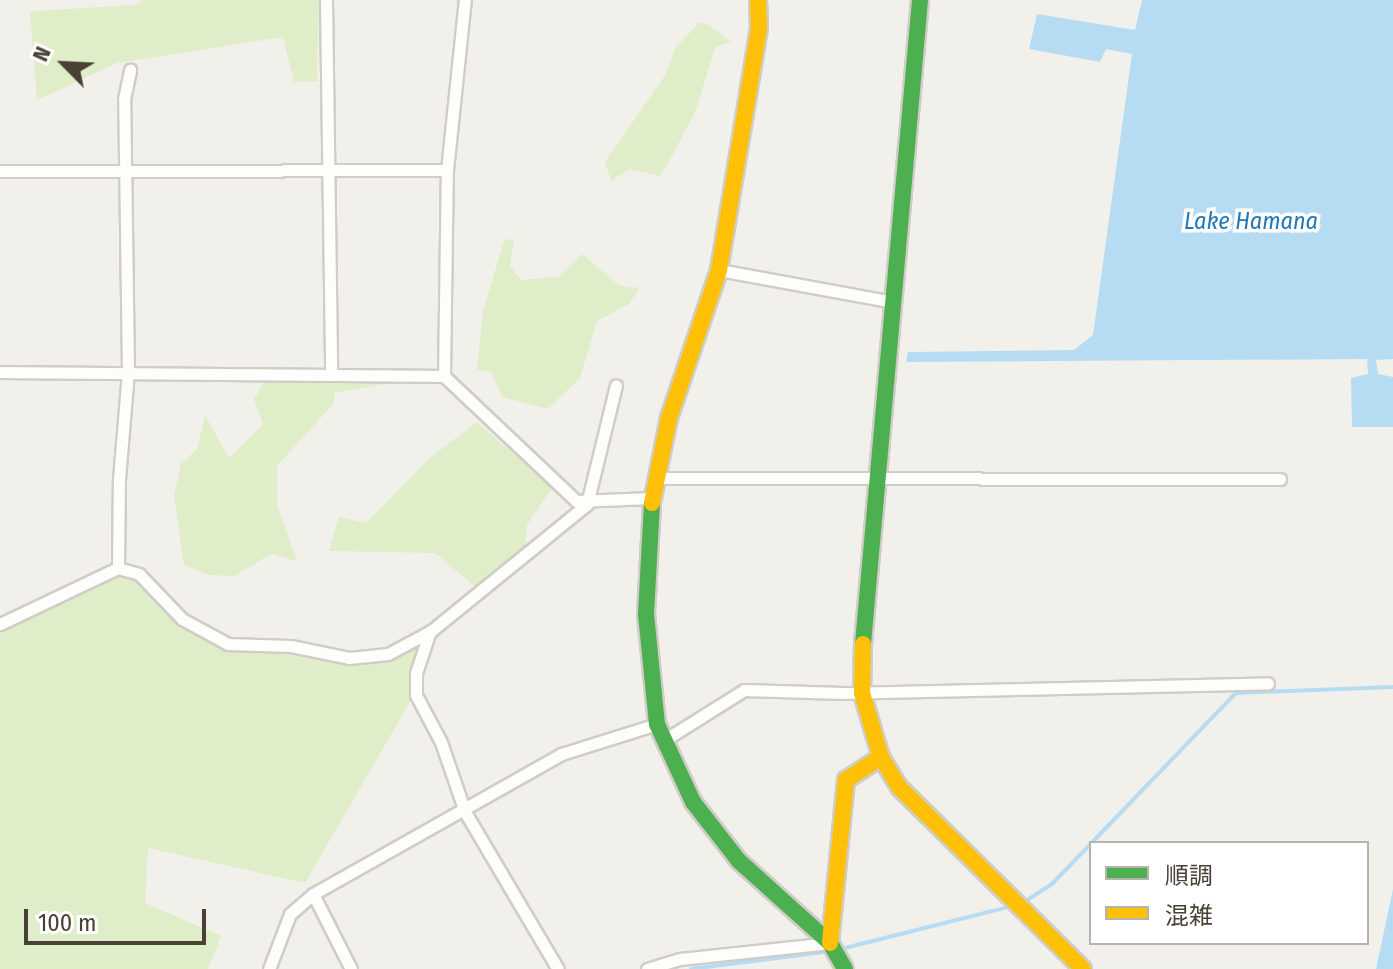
<!DOCTYPE html>
<meta charset="utf-8">
<style>
body{margin:0}
#map{position:relative;width:1393px;height:969px;overflow:hidden;background:#f2f0ea;font-family:"Fira Sans Condensed","Noto Sans JP",sans-serif}
div>[style]{position:absolute}
[style*='--x']{left:calc(var(--x)*1px);top:calc(var(--y)*1px);width:calc(var(--w)*1px);rotate:calc(var(--a)*1deg)}
.green>*{inset:0;background:#dfeec8}
.water>*{inset:0;background:#b6dcf4}
.stream>*{height:4px;margin:-2px;padding:0 2px;transform-origin:2px;border-radius:2px;background:#b6dcf4}
.roads{filter:drop-shadow(2px 0 #d0cdc7) drop-shadow(-2px 0 #d0cdc7) drop-shadow(0 2px #d0cdc7) drop-shadow(0 -2px #d0cdc7)}
.street>*{height:11px;margin:-5.5px;padding:0 5.5px;transform-origin:5.5px;border-radius:5.5px;background:#fdfdfc}
.fast>*{height:16px;margin:-8px;padding:0 8px;transform-origin:8px;border-radius:8px;background:#4caf50}
.slow>*{height:16px;margin:-8px;padding:0 8px;transform-origin:8px;border-radius:8px;background:#ffc107}
span{translate:-50% -50%;white-space:nowrap;text-align:center;line-height:1.15;-webkit-text-stroke:7px #fff;paint-order:stroke}
.water-label{font-size:24px;color:#2279b7;font-style:italic}
.legend{position:absolute;left:1089px;top:841px;width:280px;height:104px;box-sizing:border-box;background:#fff;border:2px solid #b6b3ae;margin:0;padding:10px 14px;list-style:none;font-size:24px;color:#494135}
.legend li{display:flex;align-items:center;gap:16px;height:40px}
.legend b{width:40px;border:2px solid #b6b3ae}
.north{position:absolute;left:24px;top:24px;width:80px;height:80px;-webkit-text-stroke:6px #fff;paint-order:stroke;rotate:294deg;font-size:22px;font-weight:700;line-height:32px;text-align:center;color:#494135}
.north::after{content:'';display:block;margin:auto;width:28px;height:36px;background:#494135;clip-path:polygon(50% 0,100% 100%,50% 72%,0 100%)}
.scale{position:absolute;left:24px;top:909px;width:182px;height:36px;box-sizing:border-box;border:4px solid #494135;border-top:0;padding-left:10px;font-size:24px;line-height:28px;white-space:nowrap;color:#494135;-webkit-text-stroke:6px #fff;paint-order:stroke}
</style>
<div id="map">
<div class="green">
<div style="clip-path:polygon(142px 0,319px 0,317px 81px,294px 82px,283px 37px,117px 63px,37px 100px,30px 11px,136px 5px)"></div>
<div style="clip-path:polygon(699px 23px,706px 23px,731px 42px,715px 47px,696px 110px,672px 156px,660px 176px,629px 169px,611px 181px,605px 162px,666px 74px,675px 48px)"></div>
<div style="clip-path:polygon(514px 239px,510px 266px,521px 280px,558px 277px,582px 254px,620px 286px,640px 288px,629px 304px,597px 321px,580px 378px,548px 409px,502px 397px,491px 372px,477px 370px,483px 312px,504px 240px)"></div>
<div style="clip-path:polygon(269px 374px,417px 378px,334px 393px,334px 403px,277px 466px,277px 505px,297px 561px,271px 554px,234px 576px,209px 575px,184px 565px,174px 496px,181px 464px,197px 449px,205px 415px,229px 458px,263px 424px,254px 399px)"></div>
<div style="clip-path:polygon(477px 422px,552px 488px,527px 525px,525px 549px,478px 589px,435px 553px,329px 551px,339px 517px,366px 523px,431px 457px)"></div>
<div style="clip-path:polygon(118px 568px,212px 639px,368px 658px,426px 644px,414px 695px,305px 883px,148px 848px,145px 903px,221px 936px,208px 969px,0 969px,0 631px)"></div>
</div>
<div class="water">
<div style="clip-path:polygon(1142px 0,1393px 0,1393px 359px,1376px 360px,1378px 374px,1393px 377px,1393px 427px,1352px 427px,1351px 378px,1368px 374px,1367px 359px,906px 362px,908px 352px,1074px 350px,1093px 335px,1132px 54px,1106px 49px,1100px 62px,1029px 49px,1037px 14px,1135px 30px)"></div>
<div style="clip-path:polygon(1393px 889px,1393px 969px,1376px 969px)"></div>
</div>
<div class="stream">
<div style="--x:1029;--y:899;--w:27;--a:-33"></div>
<div style="--x:1052;--y:884;--w:265;--a:-46.1"></div>
<div style="--x:1236;--y:693;--w:157;--a:-2.2"></div>
<div style="--x:845;--y:948;--w:168;--a:-14.1"></div>
<div style="--x:691;--y:969;--w:134;--a:-7.3"></div>
</div>
<div class="roads">
<div class="street">
<div style="--x:326;--y:0;--w:371;--a:89.2"></div>
<div style="--x:0;--y:171;--w:447;--a:-0.1"></div>
<div style="--x:719;--y:270;--w:177;--a:10.4"></div>
<div style="--x:0;--y:372;--w:444;--a:0.5"></div>
<div style="--x:444;--y:376;--w:206;--a:-89.2"></div>
<div style="--x:447;--y:170;--w:171;--a:-84"></div>
<div style="--x:444;--y:376;--w:182;--a:43.4"></div>
<div style="--x:576;--y:501;--w:76;--a:-2.3"></div>
<div style="--x:655;--y:478;--w:625;--a:0.09"></div>
<div style="--x:118;--y:568;--w:89;--a:-89.4"></div>
<div style="--x:119;--y:479;--w:108;--a:-85.2"></div>
<div style="--x:128;--y:371;--w:272;--a:-90.8"></div>
<div style="--x:124;--y:99;--w:30;--a:-78"></div>
<div style="--x:0;--y:624;--w:131;--a:-25.4"></div>
<div style="--x:118;--y:568;--w:22;--a:16"></div>
<div style="--x:139;--y:574;--w:62;--a:46.3"></div>
<div style="--x:182;--y:619;--w:52;--a:28.5"></div>
<div style="--x:228;--y:644;--w:63;--a:1.8"></div>
<div style="--x:291;--y:646;--w:59;--a:11.7"></div>
<div style="--x:349;--y:658;--w:39;--a:-6"></div>
<div style="--x:388;--y:654;--w:49;--a:-28.1"></div>
<div style="--x:431;--y:631;--w:201;--a:-39.1"></div>
<div style="--x:587;--y:504;--w:122;--a:-76.3"></div>
<div style="--x:430;--y:631;--w:44;--a:108.4"></div>
<div style="--x:416;--y:673;--w:22;--a:90"></div>
<div style="--x:416;--y:695;--w:53;--a:62"></div>
<div style="--x:441;--y:742;--w:74;--a:71.1"></div>
<div style="--x:465;--y:812;--w:182;--a:59.4"></div>
<div style="--x:666;--y:739;--w:92;--a:-32.1"></div>
<div style="--x:744;--y:690;--w:99;--a:1.7"></div>
<div style="--x:843;--y:693;--w:425;--a:-1.3"></div>
<div style="--x:313;--y:894;--w:84;--a:63.1"></div>
<div style="--x:269;--y:969;--w:59;--a:-69.1"></div>
<div style="--x:290;--y:914;--w:30;--a:-41"></div>
<div style="--x:313;--y:894;--w:285;--a:-29.4"></div>
<div style="--x:561;--y:754;--w:101;--a:-17.4"></div>
<div style="--x:647;--y:969;--w:34;--a:-17"></div>
<div style="--x:680;--y:959;--w:151;--a:-6.1"></div>
</div>
<div class="fast">
<div style="--x:652;--y:503;--w:111;--a:93.1"></div>
<div style="--x:646;--y:614;--w:111;--a:84.3"></div>
<div style="--x:657;--y:724;--w:86;--a:65.2"></div>
<div style="--x:693;--y:802;--w:75;--a:52.1"></div>
<div style="--x:739;--y:861;--w:122;--a:42"></div>
<div style="--x:830;--y:943;--w:30;--a:60"></div>
<div style="--x:863;--y:644;--w:647;--a:-84.94"></div>
</div>
<div class="slow">
<div style="--x:652;--y:503;--w:87;--a:-78.7"></div>
<div style="--x:669;--y:418;--w:156;--a:-71.3"></div>
<div style="--x:719;--y:270;--w:245;--a:-80.6"></div>
<div style="--x:759;--y:28;--w:28;--a:-92"></div>
<div style="--x:863;--y:644;--w:49;--a:91.2"></div>
<div style="--x:862;--y:693;--w:67;--a:73.5"></div>
<div style="--x:881;--y:757;--w:35;--a:59"></div>
<div style="--x:899;--y:787;--w:259;--a:44.7"></div>
<div style="--x:830;--y:943;--w:164;--a:-84.4"></div>
<div style="--x:846;--y:780;--w:42;--a:-33.3"></div>
</div>
</div>
<div class="water-label">
<span style="left:1251px;top:222px">Lake Hamana</span>
</div>
<ul class="legend">
<li><b style="height:10px;background:#4caf50"></b>順調</li>
<li><b style="height:10px;background:#ffc107"></b>混雑</li>
</ul>
<div class="north">N</div>
<div class="scale">100 m</div>
</div>
